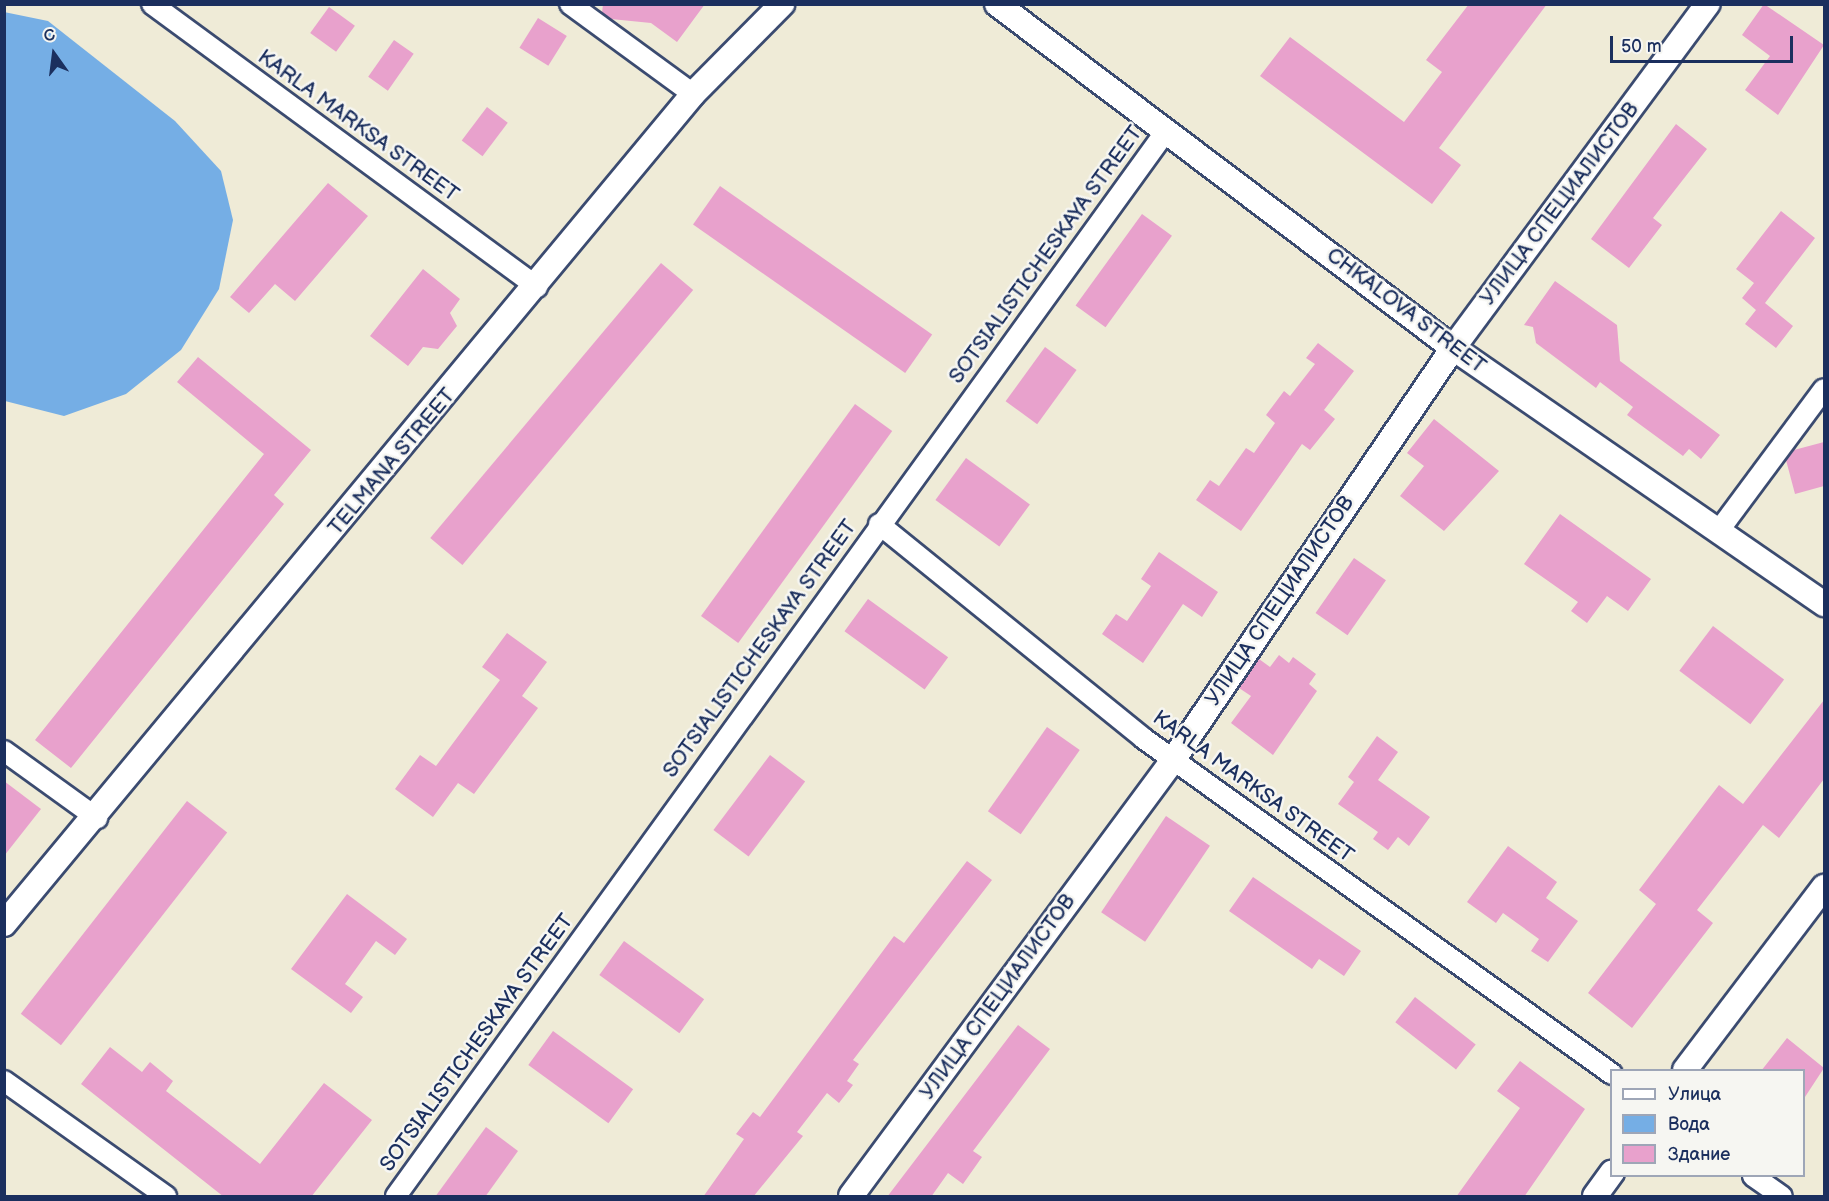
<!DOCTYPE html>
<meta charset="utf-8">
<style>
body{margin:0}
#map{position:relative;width:1829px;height:1201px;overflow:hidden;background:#efebd7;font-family:"Balsamiq Sans",sans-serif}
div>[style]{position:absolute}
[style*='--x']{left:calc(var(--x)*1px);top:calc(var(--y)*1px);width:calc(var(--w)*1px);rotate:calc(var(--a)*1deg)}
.water>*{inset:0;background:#75aee5}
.building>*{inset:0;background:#e8a1cc;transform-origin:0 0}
.roads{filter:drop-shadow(2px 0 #3b4b70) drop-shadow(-2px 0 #3b4b70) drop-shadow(0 2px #3b4b70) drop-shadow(0 -2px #3b4b70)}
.minor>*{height:20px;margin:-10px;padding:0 10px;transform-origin:10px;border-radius:10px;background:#fff}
.tertiary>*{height:24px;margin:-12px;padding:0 12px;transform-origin:12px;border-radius:12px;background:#fff}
span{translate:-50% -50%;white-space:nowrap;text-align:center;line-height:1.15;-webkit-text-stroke:5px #f6f6f2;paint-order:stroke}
.street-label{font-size:21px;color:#1b2f5e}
.frame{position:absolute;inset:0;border:6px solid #1b2f5e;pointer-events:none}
.legend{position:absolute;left:1610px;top:1069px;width:195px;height:108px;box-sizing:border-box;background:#f6f6f2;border:2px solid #9ea6b7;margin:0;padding:8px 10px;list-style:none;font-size:18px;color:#1b2f5e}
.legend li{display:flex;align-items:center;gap:12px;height:30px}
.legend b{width:30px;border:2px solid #9ea6b7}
.north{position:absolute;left:24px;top:24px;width:60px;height:60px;-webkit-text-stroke:4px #f6f6f2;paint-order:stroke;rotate:346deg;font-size:16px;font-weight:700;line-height:24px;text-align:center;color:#1b2f5e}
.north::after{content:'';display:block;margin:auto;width:21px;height:27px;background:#1b2f5e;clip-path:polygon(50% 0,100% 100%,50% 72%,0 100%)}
.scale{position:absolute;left:1610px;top:36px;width:183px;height:27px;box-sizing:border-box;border:3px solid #1b2f5e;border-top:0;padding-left:8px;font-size:18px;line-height:21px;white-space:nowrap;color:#1b2f5e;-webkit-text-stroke:4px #f6f6f2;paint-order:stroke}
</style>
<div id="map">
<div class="water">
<div style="clip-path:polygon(4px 12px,48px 21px,175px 121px,221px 171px,233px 220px,219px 289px,181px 350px,126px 394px,64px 416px,5px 401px)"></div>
</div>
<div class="building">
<div style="clip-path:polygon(603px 4px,705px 4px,677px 42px,651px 23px,611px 19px,602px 13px)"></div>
<div style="clip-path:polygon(1469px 4px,1547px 4px,1439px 148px,1461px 165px,1432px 204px,1260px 76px,1290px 37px,1404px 122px,1442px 72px,1426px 60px)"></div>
<div style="clip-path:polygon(1764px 4px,1824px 45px,1778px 115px,1745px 90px,1770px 56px,1742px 35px)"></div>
<div style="left:329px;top:7px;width:32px;height:32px;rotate:36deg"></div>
<div style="left:538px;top:18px;width:34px;height:35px;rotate:32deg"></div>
<div style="left:394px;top:40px;width:24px;height:45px;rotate:35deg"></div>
<div style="left:487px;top:107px;width:26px;height:42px;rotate:37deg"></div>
<div style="clip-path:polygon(1676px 124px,1707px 149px,1653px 218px,1662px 225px,1629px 268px,1591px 239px)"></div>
<div style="clip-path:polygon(328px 183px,368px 216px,295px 301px,275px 284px,249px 313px,230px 297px)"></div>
<div style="left:720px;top:186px;width:259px;height:47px;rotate:35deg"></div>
<div style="clip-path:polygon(1781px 211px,1815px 238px,1765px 303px,1793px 326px,1776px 348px,1745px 324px,1756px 310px,1742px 298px,1754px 283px,1736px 269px)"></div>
<div style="left:1142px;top:214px;width:37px;height:113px;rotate:36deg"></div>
<div style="left:661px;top:263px;width:42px;height:359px;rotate:40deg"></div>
<div style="clip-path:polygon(423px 269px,460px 299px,450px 313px,457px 326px,438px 349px,423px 347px,408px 366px,370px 336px)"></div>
<div style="clip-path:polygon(1555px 281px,1617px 325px,1620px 361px,1720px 435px,1701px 459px,1689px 449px,1683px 456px,1627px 415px,1633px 407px,1600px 382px,1596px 388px,1536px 343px,1533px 327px,1524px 325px)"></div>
<div style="clip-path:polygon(1318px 343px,1354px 371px,1324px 410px,1335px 419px,1310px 450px,1302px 444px,1241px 531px,1196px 500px,1210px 480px,1219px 486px,1246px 448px,1254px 453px,1275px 423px,1266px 415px,1284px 391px,1290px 396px,1315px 364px,1306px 358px)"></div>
<div style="left:1045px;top:347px;width:39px;height:67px;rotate:36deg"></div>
<div style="clip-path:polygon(198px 357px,311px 450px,274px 495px,284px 504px,71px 768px,35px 740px,264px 454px,177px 382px)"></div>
<div style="left:855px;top:404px;width:46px;height:262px;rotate:36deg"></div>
<div style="clip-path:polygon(1434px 419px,1499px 471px,1444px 531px,1400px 496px,1424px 466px,1407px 453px)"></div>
<div style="clip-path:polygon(1824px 442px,1824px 486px,1795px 494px,1786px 460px,1794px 450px)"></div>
<div style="left:966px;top:458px;width:79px;height:52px;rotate:36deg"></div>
<div style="clip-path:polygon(1560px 514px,1651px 579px,1628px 611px,1607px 596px,1587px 623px,1571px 611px,1578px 602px,1524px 564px)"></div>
<div style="clip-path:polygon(1159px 552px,1218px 592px,1202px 617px,1183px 604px,1143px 663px,1102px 634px,1116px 614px,1127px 621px,1151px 586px,1141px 579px)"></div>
<div style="left:1354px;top:558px;width:39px;height:67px;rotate:35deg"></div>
<div style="left:868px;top:599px;width:99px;height:40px;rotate:36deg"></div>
<div style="left:1713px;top:626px;width:89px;height:56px;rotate:37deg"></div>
<div style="clip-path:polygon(507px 633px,547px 662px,522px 696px,538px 708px,474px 794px,458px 783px,433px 817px,395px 789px,420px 755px,436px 766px,500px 680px,482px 667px)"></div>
<div style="clip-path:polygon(1279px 655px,1289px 663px,1293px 657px,1316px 674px,1309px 684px,1317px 691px,1273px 755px,1231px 723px,1251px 696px,1239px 688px,1259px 659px,1270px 667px)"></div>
<div style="clip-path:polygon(1824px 700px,1824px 779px,1779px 838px,1763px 825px,1697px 910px,1713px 923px,1632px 1028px,1588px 993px,1656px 904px,1639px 890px,1719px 785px,1743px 804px)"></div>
<div style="left:1047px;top:727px;width:40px;height:103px;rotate:35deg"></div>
<div style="clip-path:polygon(1377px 736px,1398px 752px,1378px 780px,1430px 817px,1409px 846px,1398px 837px,1388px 850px,1373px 839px,1378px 832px,1338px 804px,1354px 782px,1348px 777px)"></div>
<div style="left:770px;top:755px;width:44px;height:94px;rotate:37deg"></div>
<div style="clip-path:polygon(4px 781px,41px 809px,4px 856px)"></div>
<div style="left:187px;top:801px;width:51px;height:270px;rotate:38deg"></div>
<div style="left:1166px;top:816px;width:53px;height:116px;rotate:34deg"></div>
<div style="clip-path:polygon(1508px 846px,1557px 882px,1546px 898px,1578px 921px,1548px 962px,1531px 951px,1539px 939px,1503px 913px,1496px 923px,1467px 902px)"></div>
<div style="clip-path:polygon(967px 861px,992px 880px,853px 1060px,859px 1064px,847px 1081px,853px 1085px,839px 1103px,827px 1093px,797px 1132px,803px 1136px,753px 1197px,703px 1197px,744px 1139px,736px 1134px,753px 1112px,760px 1117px,894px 936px,904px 943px)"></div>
<div style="clip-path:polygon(1253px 877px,1361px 951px,1344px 976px,1319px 959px,1312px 969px,1229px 911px)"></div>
<div style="clip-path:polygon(347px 894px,407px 939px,395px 955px,376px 941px,345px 984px,363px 997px,351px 1013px,291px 969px)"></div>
<div style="left:624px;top:941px;width:99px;height:42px;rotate:36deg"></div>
<div style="left:1415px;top:997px;width:77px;height:32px;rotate:38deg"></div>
<div style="clip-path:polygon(1018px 1025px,1050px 1049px,973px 1151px,982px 1157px,963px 1184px,948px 1173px,931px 1197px,887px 1197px)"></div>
<div style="left:553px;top:1031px;width:99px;height:42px;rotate:36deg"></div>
<div style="clip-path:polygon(1787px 1038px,1824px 1068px,1803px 1100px,1803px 1071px,1761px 1071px)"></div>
<div style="clip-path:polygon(110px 1047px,142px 1072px,150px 1062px,173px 1081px,166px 1091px,260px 1164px,324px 1083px,372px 1120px,311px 1197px,224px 1197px,81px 1084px)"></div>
<div style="clip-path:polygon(1520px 1061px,1585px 1109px,1524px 1197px,1456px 1197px,1520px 1108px,1497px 1091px)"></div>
<div style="clip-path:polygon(486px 1127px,518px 1151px,485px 1197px,435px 1197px)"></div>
</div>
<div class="roads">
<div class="minor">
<div style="--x:152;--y:4;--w:478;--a:36.3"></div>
<div style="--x:570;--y:4;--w:152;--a:36.2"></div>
<div style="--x:879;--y:524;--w:340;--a:39"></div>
<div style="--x:1143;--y:738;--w:577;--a:35.62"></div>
<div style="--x:1720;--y:529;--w:174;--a:-53.4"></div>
<div style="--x:4;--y:751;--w:115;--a:35.8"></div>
<div style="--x:4;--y:1081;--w:199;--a:35.4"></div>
<div style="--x:1753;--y:1176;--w:35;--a:35"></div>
<div style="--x:396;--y:1196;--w:1314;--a:-54.13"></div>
</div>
<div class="tertiary">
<div style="--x:997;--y:4;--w:571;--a:37.03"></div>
<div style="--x:1453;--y:348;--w:451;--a:34.6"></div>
<div style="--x:4;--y:924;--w:1079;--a:-50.3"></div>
<div style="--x:693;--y:94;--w:127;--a:-45.3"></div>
<div style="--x:1685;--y:1070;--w:230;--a:-52.8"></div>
<div style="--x:851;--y:1196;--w:542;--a:-53.55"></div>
<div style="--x:1173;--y:760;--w:498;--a:-55.8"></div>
<div style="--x:1453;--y:348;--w:428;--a:-53.5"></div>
<div style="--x:1595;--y:1196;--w:29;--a:-54"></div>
</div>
</div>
<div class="street-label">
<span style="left:358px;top:126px;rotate:36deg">KARLA MARKSA STREET</span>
<span style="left:1560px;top:204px;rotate:-53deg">УЛИЦА СПЕЦИАЛИСТОВ</span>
<span style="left:1046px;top:255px;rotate:-54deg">SOTSIALISTICHESKAYA STREET</span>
<span style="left:1406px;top:311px;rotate:37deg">CHKALOVA STREET</span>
<span style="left:392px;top:462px;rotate:-50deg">TELMANA STREET</span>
<span style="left:1280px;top:601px;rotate:-56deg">УЛИЦА СПЕЦИАЛИСТОВ</span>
<span style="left:760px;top:649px;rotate:-54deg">SOTSIALISTICHESKAYA STREET</span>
<span style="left:1253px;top:787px;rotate:36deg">KARLA MARKSA STREET</span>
<span style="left:998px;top:997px;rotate:-54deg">УЛИЦА СПЕЦИАЛИСТОВ</span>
<span style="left:477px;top:1043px;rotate:-54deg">SOTSIALISTICHESKAYA STREET</span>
</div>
<div class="frame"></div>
<ul class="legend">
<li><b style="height:8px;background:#fff"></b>Улица</li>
<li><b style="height:16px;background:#75aee5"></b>Вода</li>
<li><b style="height:16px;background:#e8a1cc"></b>Здание</li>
</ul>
<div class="north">С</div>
<div class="scale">50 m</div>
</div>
